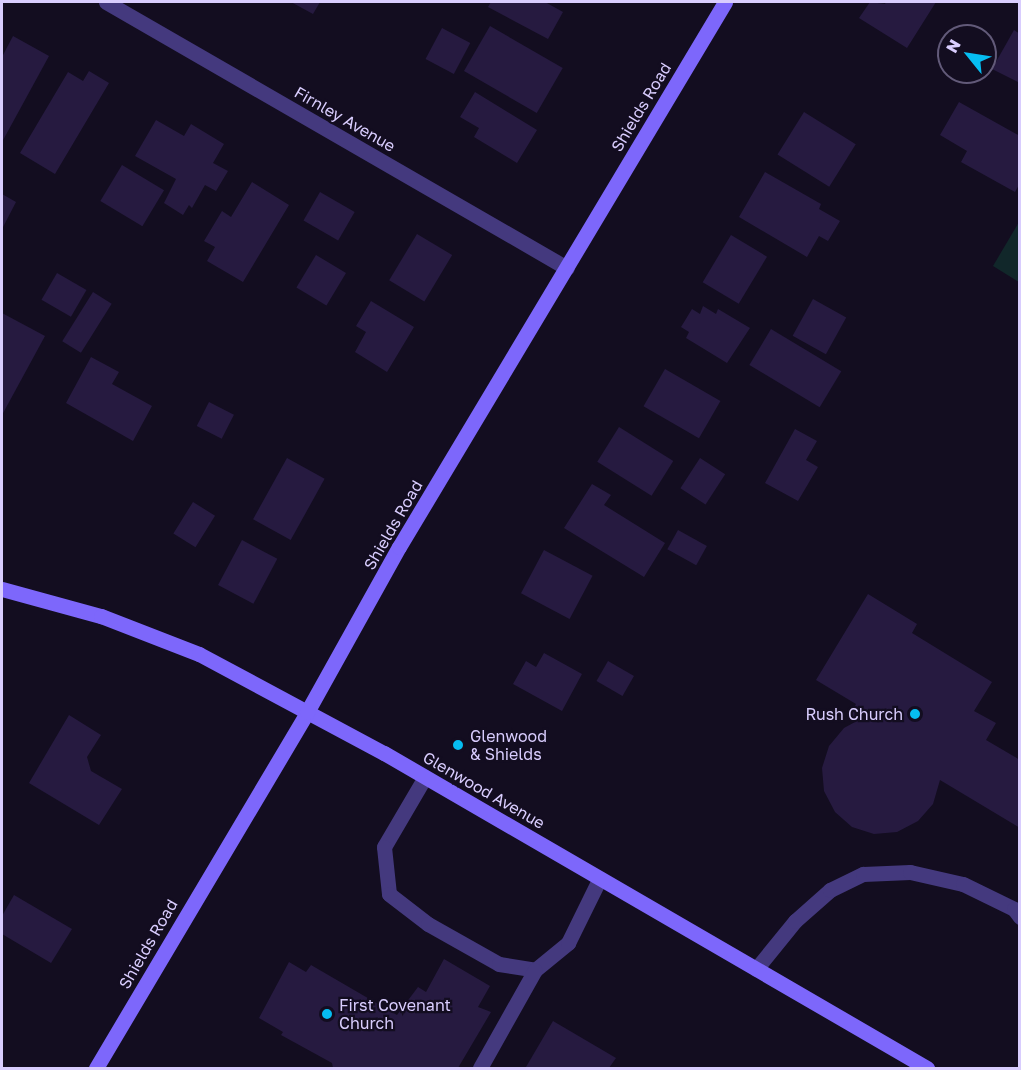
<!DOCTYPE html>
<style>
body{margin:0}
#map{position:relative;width:1021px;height:1070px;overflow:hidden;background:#130d20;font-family:"Golos Text",sans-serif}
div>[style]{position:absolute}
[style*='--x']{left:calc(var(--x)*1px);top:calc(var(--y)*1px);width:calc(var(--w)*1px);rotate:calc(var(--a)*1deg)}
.green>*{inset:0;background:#11272a}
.building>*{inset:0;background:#261a40;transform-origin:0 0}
.lane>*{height:15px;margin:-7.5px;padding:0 7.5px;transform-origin:7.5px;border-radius:7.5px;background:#44397e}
.street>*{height:15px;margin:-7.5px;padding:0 7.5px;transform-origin:7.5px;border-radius:7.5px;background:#44397e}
.secondary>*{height:15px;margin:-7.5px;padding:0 7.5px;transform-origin:7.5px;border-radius:7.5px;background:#7d67fb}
.dots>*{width:16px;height:16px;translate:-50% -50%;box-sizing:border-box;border:3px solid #130d20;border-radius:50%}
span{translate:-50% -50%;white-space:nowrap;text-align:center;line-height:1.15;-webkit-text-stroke:4.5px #130d20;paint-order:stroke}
.street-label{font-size:16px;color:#d9cdfe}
.poi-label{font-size:16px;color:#d9cdfe}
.right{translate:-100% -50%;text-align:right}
.left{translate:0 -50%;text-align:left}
.frame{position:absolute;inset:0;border:3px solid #d9cdfe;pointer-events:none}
.north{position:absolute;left:937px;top:24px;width:60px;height:60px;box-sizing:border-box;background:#130d20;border:2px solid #625a79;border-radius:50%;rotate:300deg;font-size:16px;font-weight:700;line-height:24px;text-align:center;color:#d9cdfe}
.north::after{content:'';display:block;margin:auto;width:21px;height:27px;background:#06bdf1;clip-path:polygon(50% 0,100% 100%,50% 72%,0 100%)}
</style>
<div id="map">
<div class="green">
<div style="clip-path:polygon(1019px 222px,1019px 282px,993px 266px)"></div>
</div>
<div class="building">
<div style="clip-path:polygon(291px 2px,320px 2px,313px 14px)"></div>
<div style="clip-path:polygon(491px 2px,545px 2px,563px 12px,548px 39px,488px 7px)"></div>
<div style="clip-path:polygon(870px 2px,885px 4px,886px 2px,936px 2px,907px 48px,859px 18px)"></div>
<div style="left:490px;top:26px;width:84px;height:52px;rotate:30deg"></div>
<div style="left:442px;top:28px;width:32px;height:35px;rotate:28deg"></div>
<div style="clip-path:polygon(1014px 30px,1020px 34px,1020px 83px,992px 69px)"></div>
<div style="clip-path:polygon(13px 36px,49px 56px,2px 142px,2px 57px)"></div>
<div style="clip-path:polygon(89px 71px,109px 83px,55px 174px,20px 153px,68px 72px,83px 81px)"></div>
<div style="clip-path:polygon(475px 92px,537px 130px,517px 163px,474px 137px,479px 128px,460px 117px)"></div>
<div style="clip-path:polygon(959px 102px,1020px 136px,1020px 183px,1015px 192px,961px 162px,967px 151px,940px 135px)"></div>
<div style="left:804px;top:112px;width:61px;height:50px;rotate:32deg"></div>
<div style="clip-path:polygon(156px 120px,184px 136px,191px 124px,224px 144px,213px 163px,228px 171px,216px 191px,205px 185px,192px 208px,189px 205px,183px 215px,164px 203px,176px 179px,135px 156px)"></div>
<div style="left:122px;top:165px;width:49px;height:42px;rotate:31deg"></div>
<div style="clip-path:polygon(765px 172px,821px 204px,819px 209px,840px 221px,828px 241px,819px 236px,807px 257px,739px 217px)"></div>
<div style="clip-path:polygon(252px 182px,289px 205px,243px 282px,207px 261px,215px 247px,204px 241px,222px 211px,231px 217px)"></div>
<div style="left:320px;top:192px;width:40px;height:33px;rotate:30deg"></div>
<div style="clip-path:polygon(2px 194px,16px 202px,2px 229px)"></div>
<div style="left:417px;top:234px;width:41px;height:54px;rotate:31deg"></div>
<div style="left:731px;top:235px;width:42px;height:55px;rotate:31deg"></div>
<div style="left:316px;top:255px;width:35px;height:38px;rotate:31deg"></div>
<div style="left:57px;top:273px;width:34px;height:31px;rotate:30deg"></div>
<div style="left:93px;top:292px;width:22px;height:58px;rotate:32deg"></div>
<div style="left:813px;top:299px;width:38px;height:42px;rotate:29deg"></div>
<div style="clip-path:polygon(371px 301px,414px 327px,387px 372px,355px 352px,366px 332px,356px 326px)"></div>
<div style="clip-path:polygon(703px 306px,716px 314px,718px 309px,750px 328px,727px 363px,686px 338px,689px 332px,681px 327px,692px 309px,700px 314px)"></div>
<div style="clip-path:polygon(2px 313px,45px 336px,2px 415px)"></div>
<div style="left:771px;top:329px;width:82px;height:42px;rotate:31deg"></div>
<div style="clip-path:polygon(91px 357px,119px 372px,112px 384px,152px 406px,133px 441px,66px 403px)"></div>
<div style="left:665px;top:369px;width:64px;height:43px;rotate:30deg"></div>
<div style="left:209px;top:402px;width:28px;height:27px;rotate:27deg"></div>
<div style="left:619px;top:427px;width:64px;height:41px;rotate:32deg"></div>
<div style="clip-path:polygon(795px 429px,817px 441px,806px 460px,818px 467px,798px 501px,765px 483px)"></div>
<div style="left:287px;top:458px;width:43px;height:70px;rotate:29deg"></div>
<div style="left:700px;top:458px;width:30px;height:36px;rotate:33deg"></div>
<div style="clip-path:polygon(592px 484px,611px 495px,604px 505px,665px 543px,644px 577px,564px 528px)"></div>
<div style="left:193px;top:502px;width:26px;height:37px;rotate:32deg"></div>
<div style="left:678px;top:530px;width:33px;height:22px;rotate:29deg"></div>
<div style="left:242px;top:540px;width:40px;height:51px;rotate:28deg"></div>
<div style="left:544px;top:550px;width:55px;height:49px;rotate:28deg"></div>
<div style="clip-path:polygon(868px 594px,917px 624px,912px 633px,992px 682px,974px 711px,996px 723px,986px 740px,1020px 760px,1020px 828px,940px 780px,933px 804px,918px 821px,897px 832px,874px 834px,852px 827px,835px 812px,824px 791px,822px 768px,829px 746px,844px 728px,855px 722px,848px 717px,856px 704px,816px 680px)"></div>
<div style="clip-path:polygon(544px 653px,582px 674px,562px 711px,513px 684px,526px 661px,536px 667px)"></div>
<div style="left:608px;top:661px;width:30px;height:23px;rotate:30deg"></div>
<div style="clip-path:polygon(69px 715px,101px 735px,87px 757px,91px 771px,122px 789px,99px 825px,29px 783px)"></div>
<div style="clip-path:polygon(14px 895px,72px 929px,51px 963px,2px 934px,2px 916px)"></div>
<div style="clip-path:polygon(444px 959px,490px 986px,478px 1007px,491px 1012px,458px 1068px,333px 1068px,332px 1063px,281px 1035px,283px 1032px,259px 1018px,289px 962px,306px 972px,311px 965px,397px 1015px,418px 987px,426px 992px)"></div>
<div style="clip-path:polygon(553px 1021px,616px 1058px,609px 1068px,526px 1067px)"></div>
</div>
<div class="lane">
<div style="--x:425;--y:777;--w:81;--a:120.4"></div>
<div style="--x:384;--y:847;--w:47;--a:83.9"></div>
<div style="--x:389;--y:894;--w:49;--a:37.6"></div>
<div style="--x:428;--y:924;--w:81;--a:29.4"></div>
<div style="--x:499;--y:964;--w:36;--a:9"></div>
<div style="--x:535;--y:970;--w:43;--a:-39.3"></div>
<div style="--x:568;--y:943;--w:72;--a:-63.8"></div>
<div style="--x:756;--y:969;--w:62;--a:-50.9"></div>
<div style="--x:795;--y:921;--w:47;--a:-41.5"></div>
<div style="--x:830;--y:890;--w:37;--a:-26"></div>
<div style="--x:863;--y:874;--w:47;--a:-2.4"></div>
<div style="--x:910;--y:872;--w:54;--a:12.8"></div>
<div style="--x:963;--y:884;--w:57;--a:26.1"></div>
<div style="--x:1014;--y:909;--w:10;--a:53"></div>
<div style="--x:480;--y:1068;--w:112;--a:-60.7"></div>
</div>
<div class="street">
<div style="--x:106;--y:2;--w:532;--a:29.99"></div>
</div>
<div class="secondary">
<div style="--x:2;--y:589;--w:103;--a:15.3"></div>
<div style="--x:101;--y:616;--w:105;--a:21.2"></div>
<div style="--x:199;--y:654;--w:210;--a:28.2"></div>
<div style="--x:384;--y:753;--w:628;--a:30.12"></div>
<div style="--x:96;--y:1068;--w:414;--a:-59.3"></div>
<div style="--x:307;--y:712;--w:189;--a:-60.9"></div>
<div style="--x:399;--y:547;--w:635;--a:-59.11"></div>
</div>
<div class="dots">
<div style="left:915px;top:714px;background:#06bdf1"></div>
<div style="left:458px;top:745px;background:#06bdf1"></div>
<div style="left:327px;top:1014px;background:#06bdf1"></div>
</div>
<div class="street-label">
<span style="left:641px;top:107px;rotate:-59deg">Shields Road</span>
<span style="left:345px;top:119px;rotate:30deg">Firnley Avenue</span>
<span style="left:393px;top:525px;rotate:-60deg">Shields Road</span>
<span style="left:484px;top:790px;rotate:30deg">Glenwood Avenue</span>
<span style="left:148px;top:944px;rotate:-60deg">Shields Road</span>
</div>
<div class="poi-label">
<span class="right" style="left:903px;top:714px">Rush Church</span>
<span class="left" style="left:470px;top:745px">Glenwood<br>&amp; Shields</span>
<span class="left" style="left:339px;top:1014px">First Covenant<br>Church</span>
</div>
<div class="frame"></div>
<div class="north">N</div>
</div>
